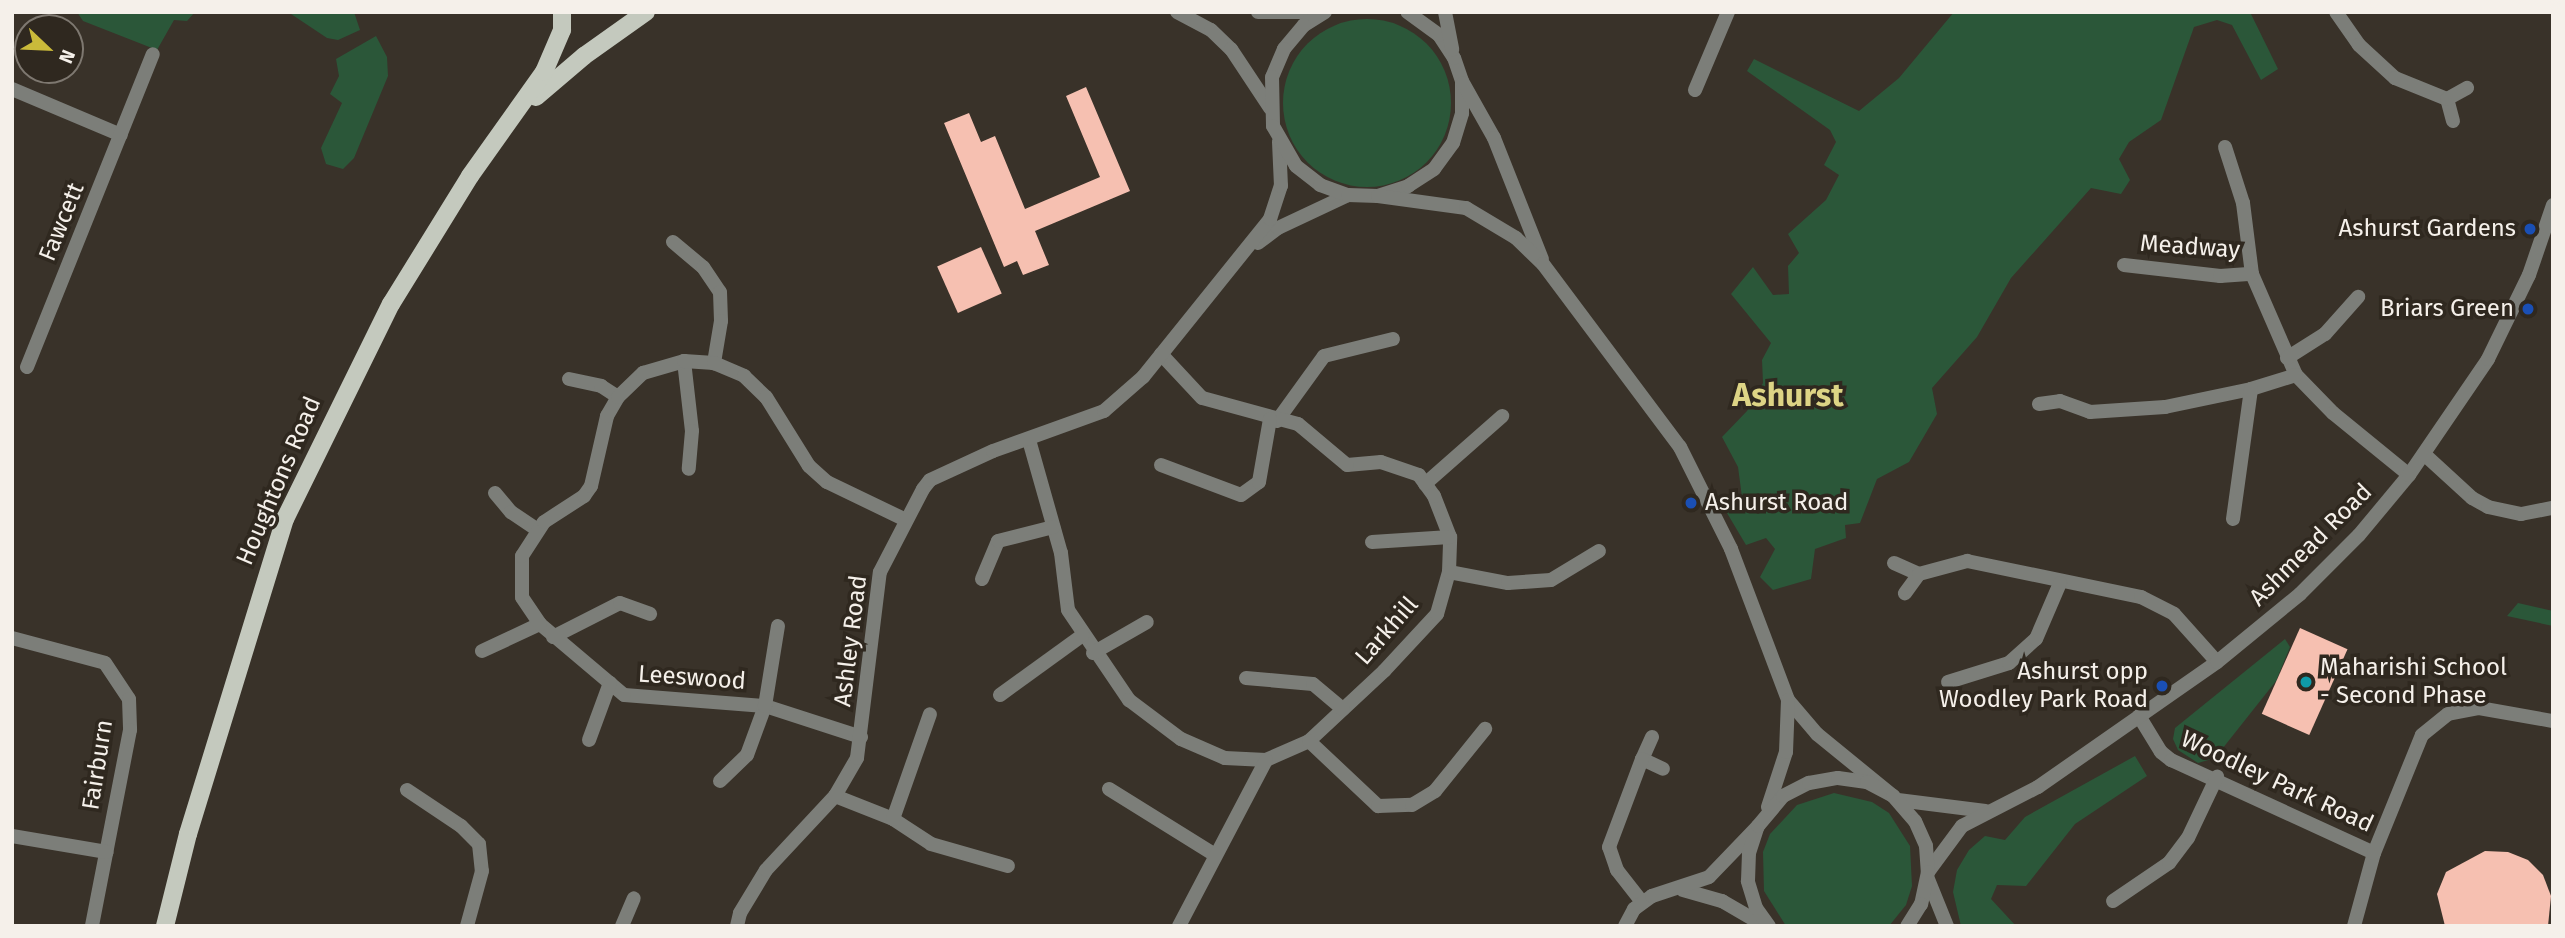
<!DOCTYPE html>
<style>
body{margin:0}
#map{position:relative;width:2565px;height:938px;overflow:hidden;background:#393229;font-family:"Fira Sans",sans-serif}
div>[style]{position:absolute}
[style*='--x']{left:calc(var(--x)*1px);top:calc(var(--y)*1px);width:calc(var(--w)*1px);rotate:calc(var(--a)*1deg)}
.green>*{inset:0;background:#2b5739}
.round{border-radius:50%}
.building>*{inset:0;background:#f6c0b1;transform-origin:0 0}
.minor>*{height:14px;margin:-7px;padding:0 7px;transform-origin:7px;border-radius:7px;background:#7c7e79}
.tertiary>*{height:14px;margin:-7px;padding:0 7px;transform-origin:7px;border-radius:7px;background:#7c7e79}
.primary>*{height:18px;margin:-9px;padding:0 9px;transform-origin:9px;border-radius:9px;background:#c4c9be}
.dots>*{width:19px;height:19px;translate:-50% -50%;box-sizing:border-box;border:4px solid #2f281f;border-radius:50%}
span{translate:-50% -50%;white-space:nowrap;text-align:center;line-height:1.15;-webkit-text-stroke:7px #2f281f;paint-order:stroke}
.street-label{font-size:24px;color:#f5f0ea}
.poi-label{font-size:24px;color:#f5f0ea}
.right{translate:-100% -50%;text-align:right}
.left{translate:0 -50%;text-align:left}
.district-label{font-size:32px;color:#ddd485;font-weight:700}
.frame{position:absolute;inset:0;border:14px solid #f5f0ea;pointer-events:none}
.north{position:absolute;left:14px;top:14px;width:70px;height:70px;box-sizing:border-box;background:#2f281f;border:2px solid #7e7870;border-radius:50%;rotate:113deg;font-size:19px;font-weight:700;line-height:28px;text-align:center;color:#f5f0ea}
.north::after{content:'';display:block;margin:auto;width:24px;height:32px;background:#caba3a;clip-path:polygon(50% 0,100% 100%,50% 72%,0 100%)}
</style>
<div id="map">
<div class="green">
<div style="clip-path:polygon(77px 12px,195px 12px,187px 21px,174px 20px,157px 50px,83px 21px)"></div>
<div style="clip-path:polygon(288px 12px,354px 12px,360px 30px,338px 40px,327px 38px)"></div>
<div style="clip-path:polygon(1954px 12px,2250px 12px,2278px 69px,2261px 80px,2232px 25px,2217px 20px,2194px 27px,2161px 120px,2129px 142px,2119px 159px,2130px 180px,2121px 194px,2091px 188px,2011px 278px,1977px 337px,1932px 388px,1937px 414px,1909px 462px,1877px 479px,1860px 523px,1845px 525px,1846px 538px,1815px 549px,1811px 579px,1773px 590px,1760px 577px,1775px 549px,1766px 538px,1746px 545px,1727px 513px,1742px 497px,1738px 467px,1722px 437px,1747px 411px,1763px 383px,1762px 360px,1771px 343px,1731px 294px,1753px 267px,1773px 295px,1789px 294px,1788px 266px,1799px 253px,1788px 234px,1826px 200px,1839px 175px,1824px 165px,1836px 142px,1830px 130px,1747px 71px,1754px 59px,1859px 111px,1899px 78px)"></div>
<div class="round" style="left:1283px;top:19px;width:168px;height:168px"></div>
<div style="clip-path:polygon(376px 36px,387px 57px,388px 76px,354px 158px,343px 169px,326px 164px,321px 148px,342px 103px,330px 94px,339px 76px,336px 59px)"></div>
<div style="clip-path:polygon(2518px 603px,2553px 611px,2553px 626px,2507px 616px)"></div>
<div style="clip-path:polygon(2285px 639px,2290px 647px,2276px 681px,2215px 758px,2198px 763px,2178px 750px,2173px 739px,2175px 728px)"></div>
<div style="clip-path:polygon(2135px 756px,2147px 776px,2075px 824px,2026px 886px,1997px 885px,1991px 899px,2016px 926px,1961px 926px,1953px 892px,1957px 870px,1969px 850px,1985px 836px,2005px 840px,2025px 817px)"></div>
<div style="clip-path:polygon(1834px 793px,1872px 802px,1889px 813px,1910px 846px,1912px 886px,1906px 905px,1889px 926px,1786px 926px,1764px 891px,1763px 852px,1770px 834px,1797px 805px)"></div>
</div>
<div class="building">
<div style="clip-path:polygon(1086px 87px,1130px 191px,1035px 231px,1049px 265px,1023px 275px,1017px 261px,1004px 267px,944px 123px,969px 113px,981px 142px,995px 136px,1025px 209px,1100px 177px,1066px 96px)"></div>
<div style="left:981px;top:247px;width:51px;height:48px;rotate:66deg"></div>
<div style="left:2300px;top:628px;width:52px;height:94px;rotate:24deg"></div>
<div style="clip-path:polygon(2485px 851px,2508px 852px,2528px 860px,2543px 875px,2551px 896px,2548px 926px,2445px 926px,2437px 894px,2446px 872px)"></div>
</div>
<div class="minor">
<div style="--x:2336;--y:12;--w:40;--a:55.1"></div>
<div style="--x:2359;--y:45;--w:49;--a:42.5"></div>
<div style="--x:2395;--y:78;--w:56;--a:22"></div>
<div style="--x:12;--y:89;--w:118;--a:22.9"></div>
<div style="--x:1695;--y:90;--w:85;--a:-67.1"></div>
<div style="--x:2453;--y:121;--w:23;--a:-105"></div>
<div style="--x:2447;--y:99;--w:23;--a:-29"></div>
<div style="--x:2225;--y:147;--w:59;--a:72.2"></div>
<div style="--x:2243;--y:203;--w:72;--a:82.8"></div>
<div style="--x:2252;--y:274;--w:110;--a:66.5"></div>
<div style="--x:2296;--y:375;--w:53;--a:45.8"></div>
<div style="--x:2333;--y:413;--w:98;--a:39.2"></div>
<div style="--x:673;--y:242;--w:39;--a:40"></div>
<div style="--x:703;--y:267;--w:30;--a:56"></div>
<div style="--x:720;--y:292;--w:29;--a:88"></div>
<div style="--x:721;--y:321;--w:43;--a:99.5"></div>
<div style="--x:1258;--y:243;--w:25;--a:-37"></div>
<div style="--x:1278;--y:228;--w:77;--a:-25.2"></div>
<div style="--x:2124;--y:265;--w:97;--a:6.5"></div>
<div style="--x:2220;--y:276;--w:32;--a:-4"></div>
<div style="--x:2287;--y:358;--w:45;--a:-32.3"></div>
<div style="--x:2325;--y:334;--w:50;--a:-48.3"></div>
<div style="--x:684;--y:361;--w:70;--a:83.5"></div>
<div style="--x:692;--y:431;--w:38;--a:95"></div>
<div style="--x:27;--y:367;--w:337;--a:-68.1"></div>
<div style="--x:569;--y:379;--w:33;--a:12"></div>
<div style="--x:601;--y:386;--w:20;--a:33"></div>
<div style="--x:2039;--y:404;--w:21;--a:-8"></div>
<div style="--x:2060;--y:401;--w:32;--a:20"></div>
<div style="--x:2090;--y:412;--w:75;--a:-3.8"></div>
<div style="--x:2165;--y:407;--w:88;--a:-11.8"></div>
<div style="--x:2251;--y:389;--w:47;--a:-17.3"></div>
<div style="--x:1277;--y:421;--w:80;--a:-54.1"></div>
<div style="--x:1324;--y:356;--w:71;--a:-13.8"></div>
<div style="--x:1029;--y:440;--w:117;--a:74.2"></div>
<div style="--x:1061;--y:553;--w:57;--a:83"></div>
<div style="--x:1068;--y:610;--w:109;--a:55.9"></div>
<div style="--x:1129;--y:700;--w:65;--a:36.9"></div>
<div style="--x:1181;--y:739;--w:48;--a:23.4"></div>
<div style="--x:1225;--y:758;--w:41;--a:2.8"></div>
<div style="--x:1266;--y:760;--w:47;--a:-23.8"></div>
<div style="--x:1309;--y:741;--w:103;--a:-43"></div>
<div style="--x:1384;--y:671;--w:78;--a:-47.1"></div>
<div style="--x:1437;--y:614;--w:44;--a:-74.1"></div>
<div style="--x:1449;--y:572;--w:35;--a:-88"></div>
<div style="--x:1450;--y:537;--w:44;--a:-111.3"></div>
<div style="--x:1434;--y:496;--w:26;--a:-126"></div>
<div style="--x:1419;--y:475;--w:40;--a:-161.1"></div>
<div style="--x:1381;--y:462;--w:34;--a:175"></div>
<div style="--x:1347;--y:465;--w:64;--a:-140.1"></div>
<div style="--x:1298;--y:424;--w:99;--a:-164.8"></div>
<div style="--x:1202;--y:398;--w:60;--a:-133"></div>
<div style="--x:2424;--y:454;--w:65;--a:42.5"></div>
<div style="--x:2472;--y:498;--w:18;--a:29"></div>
<div style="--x:2488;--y:507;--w:34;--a:12"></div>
<div style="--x:2521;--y:514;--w:33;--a:-11"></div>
<div style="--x:1161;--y:465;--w:85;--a:20.6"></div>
<div style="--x:1241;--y:495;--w:22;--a:-36"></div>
<div style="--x:1259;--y:482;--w:64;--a:-80.1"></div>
<div style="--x:1425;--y:484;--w:103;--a:-41.4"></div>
<div style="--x:495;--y:493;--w:25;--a:50"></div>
<div style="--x:511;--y:512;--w:32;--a:34"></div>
<div style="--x:2233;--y:519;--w:131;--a:-82.1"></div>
<div style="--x:1372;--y:542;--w:78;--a:-3.7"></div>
<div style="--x:1894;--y:563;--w:27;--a:24"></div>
<div style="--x:1919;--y:574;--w:24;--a:126"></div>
<div style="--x:1449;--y:572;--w:60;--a:10.6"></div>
<div style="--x:1508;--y:583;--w:43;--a:-4"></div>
<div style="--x:1551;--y:580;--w:56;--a:-31.1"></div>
<div style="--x:1919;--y:574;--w:50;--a:-15.2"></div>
<div style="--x:1967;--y:561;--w:178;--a:11.7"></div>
<div style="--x:2141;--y:597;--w:37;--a:27"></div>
<div style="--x:2174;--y:614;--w:64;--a:48.1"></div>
<div style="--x:982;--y:579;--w:41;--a:-67.2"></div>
<div style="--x:998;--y:541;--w:57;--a:-14.3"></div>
<div style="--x:553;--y:637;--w:75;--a:-26.9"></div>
<div style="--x:620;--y:603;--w:32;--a:20"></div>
<div style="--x:12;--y:638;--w:96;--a:15"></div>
<div style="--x:105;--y:663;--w:43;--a:56.3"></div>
<div style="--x:129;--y:699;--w:31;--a:88"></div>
<div style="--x:130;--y:730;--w:200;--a:101"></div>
<div style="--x:482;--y:651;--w:64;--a:-25"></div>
<div style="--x:1093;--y:653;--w:62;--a:-29.9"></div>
<div style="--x:1246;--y:678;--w:67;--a:5.1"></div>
<div style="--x:1313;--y:684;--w:39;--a:40"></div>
<div style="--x:1948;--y:682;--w:64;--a:-17.3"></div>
<div style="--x:2009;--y:663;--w:36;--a:-42"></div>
<div style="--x:2036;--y:639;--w:61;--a:-66.8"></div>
<div style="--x:1000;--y:695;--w:102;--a:-35.9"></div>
<div style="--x:2139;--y:716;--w:42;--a:58.6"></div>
<div style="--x:2161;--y:752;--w:13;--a:39"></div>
<div style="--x:2171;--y:760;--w:223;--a:24.6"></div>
<div style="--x:861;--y:737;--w:101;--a:-162.1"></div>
<div style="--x:765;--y:706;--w:141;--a:-175.5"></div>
<div style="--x:624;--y:695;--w:110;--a:-139.8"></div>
<div style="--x:540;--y:624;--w:32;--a:-124"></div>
<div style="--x:522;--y:597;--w:41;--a:-90"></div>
<div style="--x:522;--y:556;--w:40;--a:-57.1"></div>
<div style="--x:544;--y:522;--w:48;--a:-33"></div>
<div style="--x:584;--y:496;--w:12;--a:-55"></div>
<div style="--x:591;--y:486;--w:72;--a:-77.1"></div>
<div style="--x:607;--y:416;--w:22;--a:-60"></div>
<div style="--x:618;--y:397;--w:35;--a:-44"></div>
<div style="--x:643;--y:373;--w:43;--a:-16.3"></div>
<div style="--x:684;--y:361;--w:30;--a:4"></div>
<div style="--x:714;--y:363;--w:33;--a:23"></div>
<div style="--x:744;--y:376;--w:30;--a:44"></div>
<div style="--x:766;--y:397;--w:81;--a:58.1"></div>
<div style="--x:809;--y:466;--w:24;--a:42"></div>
<div style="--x:827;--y:482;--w:85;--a:25.7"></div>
<div style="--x:1652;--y:737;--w:24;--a:114"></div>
<div style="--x:1642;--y:759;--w:23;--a:25"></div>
<div style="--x:589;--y:740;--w:61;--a:-69.8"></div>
<div style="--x:1309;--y:741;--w:95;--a:43.3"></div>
<div style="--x:1378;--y:806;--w:34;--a:-2"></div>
<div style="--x:1412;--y:805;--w:27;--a:-31"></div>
<div style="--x:1435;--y:791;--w:80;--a:-51.1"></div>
<div style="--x:720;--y:781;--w:37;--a:-44"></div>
<div style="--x:747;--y:755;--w:52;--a:-69.8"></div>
<div style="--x:765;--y:706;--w:81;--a:-80.8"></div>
<div style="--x:1109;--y:789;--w:125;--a:31.9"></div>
<div style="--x:407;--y:790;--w:65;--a:33.7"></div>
<div style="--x:461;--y:826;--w:25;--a:45"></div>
<div style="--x:479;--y:844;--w:27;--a:84"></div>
<div style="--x:482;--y:871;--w:57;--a:105.3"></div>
<div style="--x:835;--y:796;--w:62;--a:21.6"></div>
<div style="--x:893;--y:819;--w:45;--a:33.3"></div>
<div style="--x:931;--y:844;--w:80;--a:15.9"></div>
<div style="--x:893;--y:819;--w:111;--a:-70.6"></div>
<div style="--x:12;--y:836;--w:96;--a:9.6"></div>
<div style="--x:1683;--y:890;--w:41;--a:15.8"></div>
<div style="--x:1722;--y:901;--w:50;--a:30.2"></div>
<div style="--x:2113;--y:901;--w:68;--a:-34.2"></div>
<div style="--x:2169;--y:863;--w:31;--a:-53"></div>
<div style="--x:2188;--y:838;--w:68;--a:-64.6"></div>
<div style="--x:1642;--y:902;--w:41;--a:-128"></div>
<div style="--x:1617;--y:870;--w:24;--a:-109"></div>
<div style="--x:1609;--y:847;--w:94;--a:-69.4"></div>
<div style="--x:622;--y:926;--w:30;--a:-67"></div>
<div style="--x:737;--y:926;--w:13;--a:-77"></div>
<div style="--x:740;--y:913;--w:50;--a:-58.8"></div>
<div style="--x:766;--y:870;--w:101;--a:-47"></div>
<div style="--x:835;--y:796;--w:44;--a:-59.9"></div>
<div style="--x:857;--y:758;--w:187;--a:-83"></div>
<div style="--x:880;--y:572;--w:93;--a:-62.6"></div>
<div style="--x:923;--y:489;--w:11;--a:-52"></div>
<div style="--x:930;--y:480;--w:69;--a:-24.7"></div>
<div style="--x:993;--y:451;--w:118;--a:-19.8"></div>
<div style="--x:1104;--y:411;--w:52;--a:-41.1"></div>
<div style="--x:1143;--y:377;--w:203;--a:-51.2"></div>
<div style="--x:1270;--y:219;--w:35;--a:-72"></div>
<div style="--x:1281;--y:186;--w:44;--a:-92.6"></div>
<div style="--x:1179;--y:926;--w:187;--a:-62.3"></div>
<div style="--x:1625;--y:926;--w:19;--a:-62"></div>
<div style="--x:1634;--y:909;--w:22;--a:-36"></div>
<div style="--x:1652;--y:896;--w:60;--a:-18.4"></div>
<div style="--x:1709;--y:877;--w:71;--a:-46.1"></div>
<div style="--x:2354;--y:926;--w:76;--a:-74.7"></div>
<div style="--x:2374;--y:853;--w:127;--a:-67.9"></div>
<div style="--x:2422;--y:735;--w:33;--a:-39"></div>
<div style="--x:2448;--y:714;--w:32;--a:-11"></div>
<div style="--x:2479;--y:708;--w:75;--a:10"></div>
</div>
<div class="tertiary">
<div style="--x:1177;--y:12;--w:38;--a:28"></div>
<div style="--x:1211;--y:30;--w:28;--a:44"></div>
<div style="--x:1231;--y:49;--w:71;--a:56.5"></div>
<div style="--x:1258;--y:12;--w:55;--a:0"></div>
<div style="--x:1325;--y:12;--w:25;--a:148"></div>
<div style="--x:1304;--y:25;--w:31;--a:130"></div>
<div style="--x:1284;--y:49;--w:30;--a:113"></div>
<div style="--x:1272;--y:77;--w:49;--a:88.8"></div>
<div style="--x:1273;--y:126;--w:46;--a:60.1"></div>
<div style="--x:1296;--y:166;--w:31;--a:38"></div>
<div style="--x:1320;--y:185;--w:30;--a:20"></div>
<div style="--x:1348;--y:195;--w:30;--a:2"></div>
<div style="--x:1378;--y:196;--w:32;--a:-18"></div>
<div style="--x:1408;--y:186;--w:31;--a:-33"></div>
<div style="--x:1434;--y:169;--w:32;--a:-54"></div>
<div style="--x:1453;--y:143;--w:31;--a:-73"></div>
<div style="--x:1462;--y:113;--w:32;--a:-90"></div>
<div style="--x:1462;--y:81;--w:24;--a:-109"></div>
<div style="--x:1454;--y:58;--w:27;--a:-123"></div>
<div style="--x:1439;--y:35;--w:39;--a:-144"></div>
<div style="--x:1445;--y:12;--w:38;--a:79"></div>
<div style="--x:1463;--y:83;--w:63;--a:60.6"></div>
<div style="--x:1494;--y:138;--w:130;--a:68.4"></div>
<div style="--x:1378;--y:196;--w:89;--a:7.8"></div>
<div style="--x:1466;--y:208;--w:58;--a:31"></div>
<div style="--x:1516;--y:238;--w:37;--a:44"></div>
<div style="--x:1543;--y:264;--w:229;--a:53.2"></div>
<div style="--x:1680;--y:447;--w:114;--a:63.4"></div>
<div style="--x:1731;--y:549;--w:161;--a:69.3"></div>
<div style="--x:1788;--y:700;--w:45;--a:49.5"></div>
<div style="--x:1817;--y:734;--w:98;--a:39.2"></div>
<div style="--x:1898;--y:800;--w:88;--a:7.2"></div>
<div style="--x:1768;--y:807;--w:58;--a:-71.9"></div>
<div style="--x:1786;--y:752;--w:52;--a:-87.8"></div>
<div style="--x:1928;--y:872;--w:57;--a:-53.5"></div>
<div style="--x:1962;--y:826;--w:85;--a:-27.2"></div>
<div style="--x:2038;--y:787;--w:218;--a:-34.9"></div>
<div style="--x:2217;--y:662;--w:107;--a:-39.3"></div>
<div style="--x:2300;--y:594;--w:83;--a:-45"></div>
<div style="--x:2359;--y:535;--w:78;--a:-50.2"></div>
<div style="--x:2409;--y:475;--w:140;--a:-55.7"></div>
<div style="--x:2488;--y:359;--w:93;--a:-64"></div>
<div style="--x:2529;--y:275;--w:74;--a:-71.1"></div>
<div style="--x:1928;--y:879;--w:51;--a:68"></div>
<div style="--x:1769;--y:926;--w:22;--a:-126"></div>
<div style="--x:1756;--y:908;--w:28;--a:-107"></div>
<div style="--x:1748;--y:881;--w:28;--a:-88"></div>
<div style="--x:1749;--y:853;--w:28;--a:-72"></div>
<div style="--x:1758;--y:826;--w:39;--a:-50"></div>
<div style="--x:1783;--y:796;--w:29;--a:-27"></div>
<div style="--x:1809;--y:783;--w:29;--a:-10"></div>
<div style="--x:1838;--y:778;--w:29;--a:8"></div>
<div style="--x:1867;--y:782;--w:30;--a:28"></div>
<div style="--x:1893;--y:796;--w:33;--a:49"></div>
<div style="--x:1915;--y:821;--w:27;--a:66"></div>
<div style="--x:1926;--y:846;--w:26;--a:86"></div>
<div style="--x:1928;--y:872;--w:33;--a:102"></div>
<div style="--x:1921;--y:904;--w:26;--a:122"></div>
</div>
<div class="primary">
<div style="--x:536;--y:97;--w:63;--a:-40.5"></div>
<div style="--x:584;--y:56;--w:76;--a:-35.4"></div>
<div style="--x:165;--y:926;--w:95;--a:-76"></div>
<div style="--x:188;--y:834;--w:330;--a:-72.9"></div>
<div style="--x:285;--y:519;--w:240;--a:-63.8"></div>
<div style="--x:391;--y:304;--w:150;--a:-58.3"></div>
<div style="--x:470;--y:176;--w:128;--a:-54.6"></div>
<div style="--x:544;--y:72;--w:46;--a:-66.8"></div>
<div style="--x:562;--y:30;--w:18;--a:-90"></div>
</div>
<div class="dots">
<div style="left:2530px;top:229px;background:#1a4fb4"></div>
<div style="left:2528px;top:309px;background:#1a4fb4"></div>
<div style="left:1691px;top:503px;background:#1a4fb4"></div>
<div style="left:2306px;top:682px;background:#0f9aa8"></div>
<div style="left:2162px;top:686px;background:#1a4fb4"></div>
</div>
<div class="street-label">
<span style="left:62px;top:222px;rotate:-68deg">Fawcett</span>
<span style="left:2190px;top:247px;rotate:4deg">Meadway</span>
<span style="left:279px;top:481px;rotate:-67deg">Houghtons Road</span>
<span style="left:2311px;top:545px;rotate:-45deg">Ashmead Road</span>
<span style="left:1387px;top:631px;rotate:-49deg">Larkhill</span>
<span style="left:851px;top:641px;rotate:-83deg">Ashley Road</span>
<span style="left:692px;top:678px;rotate:4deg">Leeswood</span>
<span style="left:98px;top:765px;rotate:-81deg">Fairburn</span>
<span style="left:2277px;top:782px;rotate:25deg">Woodley Park Road</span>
</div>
<div class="poi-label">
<span class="right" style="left:2516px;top:229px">Ashurst Gardens</span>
<span class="right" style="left:2514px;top:309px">Briars Green</span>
<span class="left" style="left:1705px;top:503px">Ashurst Road</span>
<span class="left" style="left:2320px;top:682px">Maharishi School<br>- Second Phase</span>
<span class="right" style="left:2148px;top:686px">Ashurst opp<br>Woodley Park Road</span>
</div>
<div class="district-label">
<span style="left:1788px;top:395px">Ashurst</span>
</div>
<div class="frame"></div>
<div class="north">N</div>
</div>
